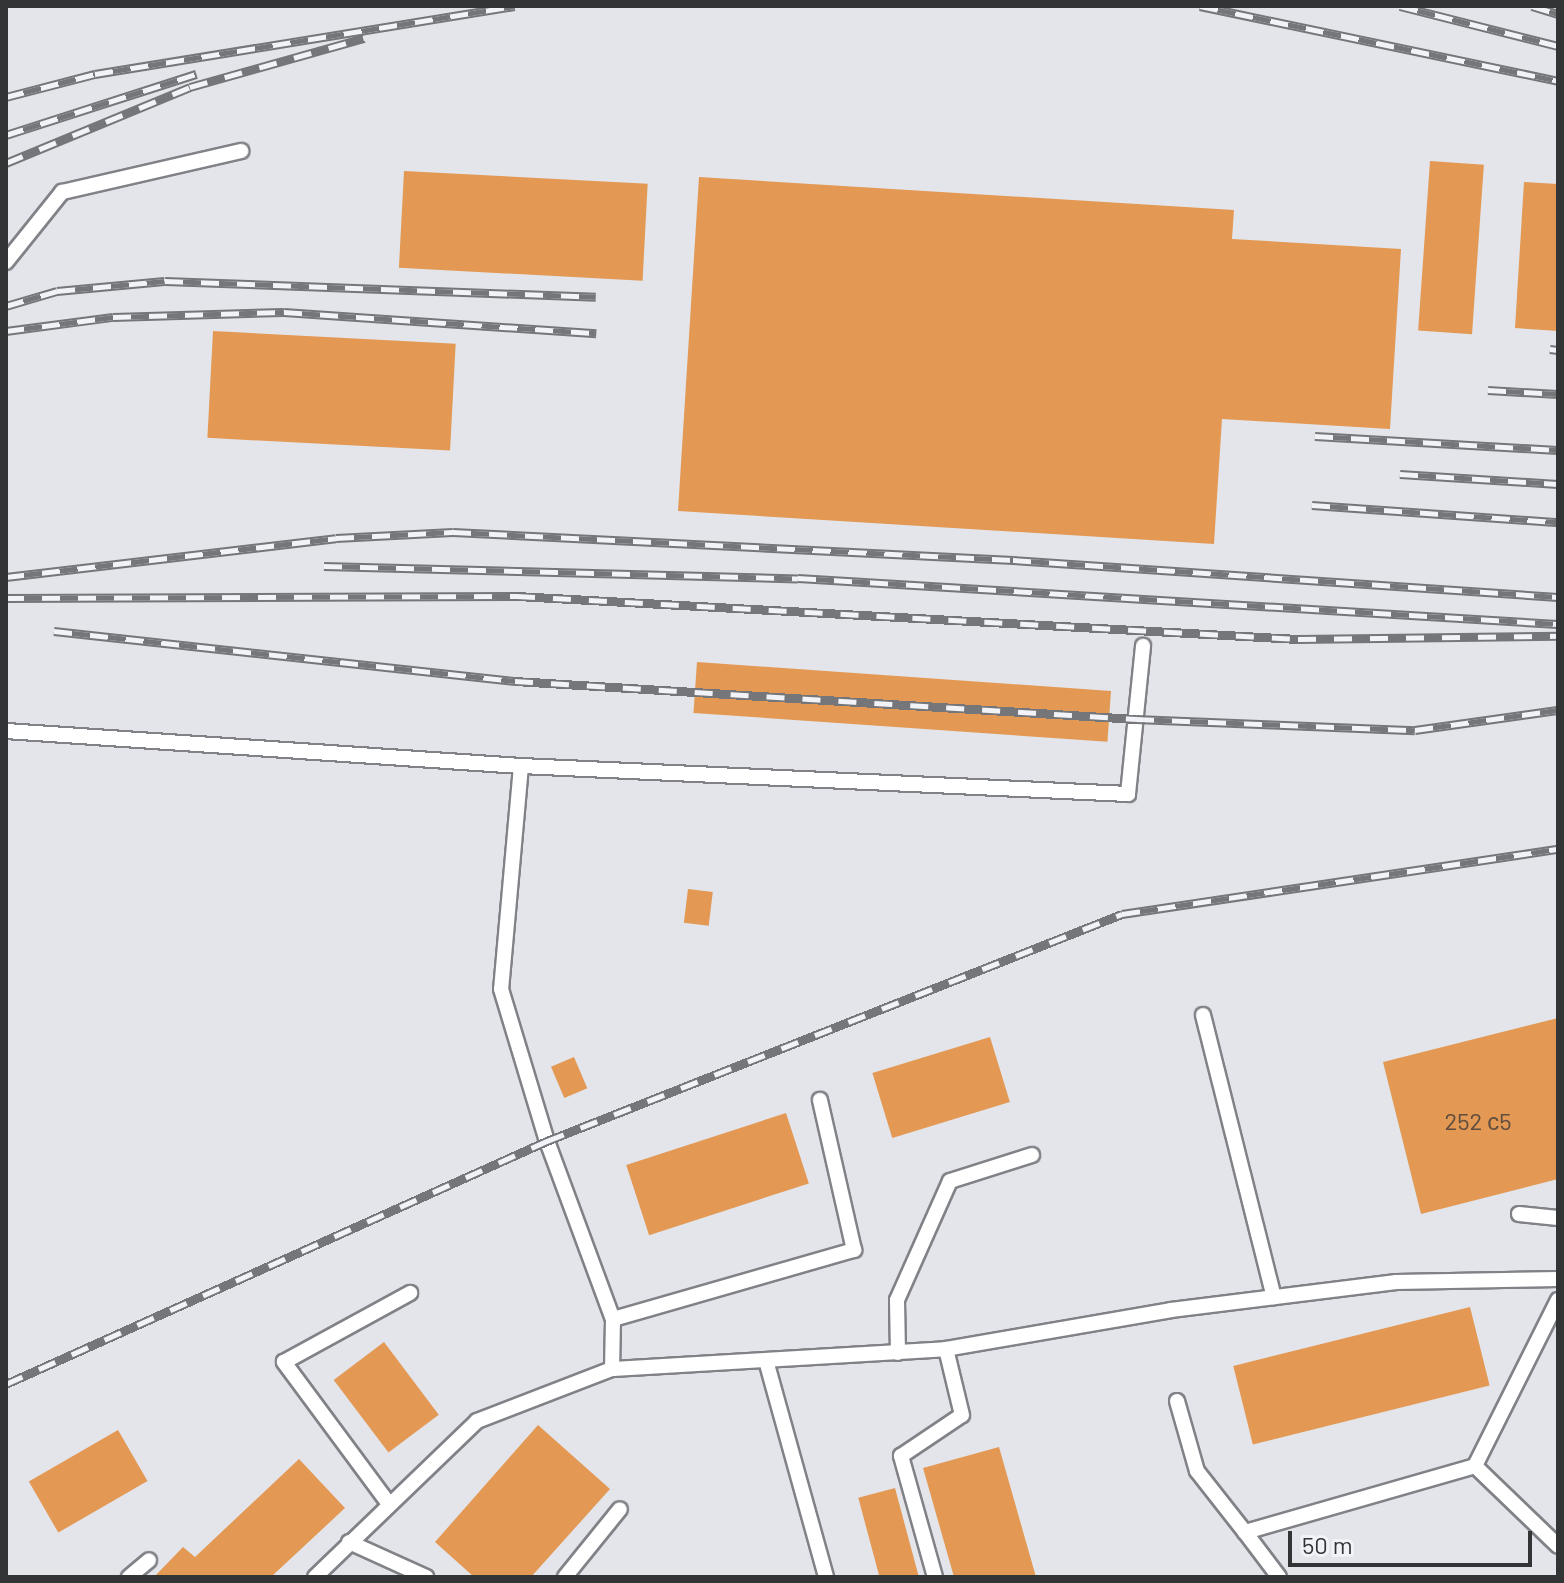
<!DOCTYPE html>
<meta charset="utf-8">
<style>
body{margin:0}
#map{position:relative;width:1564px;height:1583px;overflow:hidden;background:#e3e5eb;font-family:Barlow,sans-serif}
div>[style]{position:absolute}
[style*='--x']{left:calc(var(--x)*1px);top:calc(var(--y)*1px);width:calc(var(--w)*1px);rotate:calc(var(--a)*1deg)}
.building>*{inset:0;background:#e39954;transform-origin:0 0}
.roads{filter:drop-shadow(2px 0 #808287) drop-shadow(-2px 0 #808287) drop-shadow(0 2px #808287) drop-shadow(0 -2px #808287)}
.lane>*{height:14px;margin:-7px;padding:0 7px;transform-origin:7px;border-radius:7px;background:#fff}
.rail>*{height:9px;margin-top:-4.5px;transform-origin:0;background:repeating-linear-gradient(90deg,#f1f3f8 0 18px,#757679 0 36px);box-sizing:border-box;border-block:2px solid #757679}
span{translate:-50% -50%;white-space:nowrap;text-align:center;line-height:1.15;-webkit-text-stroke:6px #f1f3f8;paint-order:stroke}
.number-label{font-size:24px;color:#5f4d3e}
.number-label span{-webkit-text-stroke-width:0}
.frame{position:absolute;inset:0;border:8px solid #333436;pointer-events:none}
.scale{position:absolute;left:1288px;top:1531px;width:244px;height:36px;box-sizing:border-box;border:4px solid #333436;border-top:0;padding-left:10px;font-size:24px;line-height:28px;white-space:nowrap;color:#333436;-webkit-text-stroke:6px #f1f3f8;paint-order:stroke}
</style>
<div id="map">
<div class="building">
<div style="left:1430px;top:161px;width:54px;height:170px;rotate:4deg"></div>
<div style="left:404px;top:171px;width:244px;height:97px;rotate:3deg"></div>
<div style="clip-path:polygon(699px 177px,1234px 210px,1232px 239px,1401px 249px,1390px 429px,1222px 419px,1214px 544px,678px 511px)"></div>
<div style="clip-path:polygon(1524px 182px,1558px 184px,1558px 331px,1515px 328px)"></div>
<div style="left:213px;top:331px;width:243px;height:107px;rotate:3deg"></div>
<div style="left:697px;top:662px;width:415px;height:51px;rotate:4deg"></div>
<div style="left:688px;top:889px;width:25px;height:34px;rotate:7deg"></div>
<div style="clip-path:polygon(1558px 1018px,1558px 1179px,1421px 1214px,1383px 1062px)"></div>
<div style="left:990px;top:1037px;width:68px;height:123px;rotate:73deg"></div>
<div style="left:574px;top:1057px;width:34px;height:25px;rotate:67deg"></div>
<div style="left:786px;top:1113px;width:74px;height:168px;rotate:72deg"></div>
<div style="left:1470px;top:1307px;width:81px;height:244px;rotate:76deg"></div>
<div style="left:384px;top:1342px;width:91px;height:63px;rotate:53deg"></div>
<div style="clip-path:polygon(538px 1425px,610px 1489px,531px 1577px,474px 1577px,435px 1542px)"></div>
<div style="left:118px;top:1430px;width:59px;height:103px;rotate:60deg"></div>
<div style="clip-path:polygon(999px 1447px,1036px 1577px,954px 1577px,923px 1468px)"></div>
<div style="clip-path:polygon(299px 1459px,345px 1508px,271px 1577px,154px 1577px,183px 1547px,195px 1557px)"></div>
<div style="left:895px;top:1488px;width:92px;height:38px;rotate:75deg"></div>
</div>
<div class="roads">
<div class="lane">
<div style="--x:6;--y:262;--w:90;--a:-51.3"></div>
<div style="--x:62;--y:192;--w:184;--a:-12.9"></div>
<div style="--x:6;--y:731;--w:516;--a:3.89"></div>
<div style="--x:521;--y:766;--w:224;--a:95.1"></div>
<div style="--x:501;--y:989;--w:159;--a:73.2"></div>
<div style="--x:547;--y:1141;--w:190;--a:69.7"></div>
<div style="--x:613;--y:1319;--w:50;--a:91.1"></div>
<div style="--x:521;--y:766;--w:608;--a:2.64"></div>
<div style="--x:1128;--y:794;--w:149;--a:-84.2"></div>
<div style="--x:1203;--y:1015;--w:291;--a:75.9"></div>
<div style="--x:1519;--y:1214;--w:39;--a:6"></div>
<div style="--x:1558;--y:1300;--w:186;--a:116.6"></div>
<div style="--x:1475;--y:1466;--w:115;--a:43.9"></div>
<div style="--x:613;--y:1319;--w:251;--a:-16"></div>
<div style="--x:854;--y:1250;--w:154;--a:-102.8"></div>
<div style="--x:898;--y:1353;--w:53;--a:-91.1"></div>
<div style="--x:897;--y:1300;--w:130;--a:-66"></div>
<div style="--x:950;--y:1181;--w:86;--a:-17.6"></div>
<div style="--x:767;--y:1364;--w:221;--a:74.5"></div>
<div style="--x:1177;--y:1401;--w:73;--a:74.1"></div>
<div style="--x:1197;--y:1471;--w:78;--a:51.8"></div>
<div style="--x:389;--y:1504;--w:177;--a:-126.5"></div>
<div style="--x:284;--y:1362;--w:144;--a:-28.7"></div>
<div style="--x:349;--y:1542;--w:85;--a:24.4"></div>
<div style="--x:129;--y:1577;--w:26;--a:-40"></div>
<div style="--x:315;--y:1577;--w:225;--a:-43.9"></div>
<div style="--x:477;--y:1421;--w:145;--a:-21.1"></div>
<div style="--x:612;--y:1369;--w:335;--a:-3.4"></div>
<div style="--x:946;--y:1349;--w:228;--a:-9.8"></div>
<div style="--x:1171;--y:1310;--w:227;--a:-7.1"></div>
<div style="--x:1396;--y:1282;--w:162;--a:-1.1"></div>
<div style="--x:565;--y:1577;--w:87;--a:-51"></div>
<div style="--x:935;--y:1577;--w:126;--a:-105.7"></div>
<div style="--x:901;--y:1456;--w:73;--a:-33.9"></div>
<div style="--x:962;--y:1415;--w:68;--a:-103.6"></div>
<div style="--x:1279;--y:1577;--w:56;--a:-127.1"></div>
<div style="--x:1245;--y:1532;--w:239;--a:-16"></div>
</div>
</div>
<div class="rail">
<div style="--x:1200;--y:6;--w:366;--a:11.8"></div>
<div style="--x:1400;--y:6;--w:163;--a:14.2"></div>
<div style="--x:1532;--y:6;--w:27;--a:17"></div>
<div style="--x:6;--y:97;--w:92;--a:-14.5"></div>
<div style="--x:95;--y:74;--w:425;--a:-9.2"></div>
<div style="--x:6;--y:135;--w:200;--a:-17.8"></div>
<div style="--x:6;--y:163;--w:199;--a:-22.4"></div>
<div style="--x:190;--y:87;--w:181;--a:-15.7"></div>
<div style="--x:6;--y:306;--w:53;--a:-16.4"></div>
<div style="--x:57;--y:291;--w:108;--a:-5.3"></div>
<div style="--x:165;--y:281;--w:431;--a:2.1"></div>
<div style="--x:6;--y:331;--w:108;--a:-7.5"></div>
<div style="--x:113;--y:317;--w:171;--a:-1.7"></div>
<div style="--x:284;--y:312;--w:313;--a:3.9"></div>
<div style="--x:1550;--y:349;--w:8;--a:7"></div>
<div style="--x:1488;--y:390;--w:70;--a:3.3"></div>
<div style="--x:1315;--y:436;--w:243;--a:3.3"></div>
<div style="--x:1400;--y:474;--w:158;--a:3.6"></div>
<div style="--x:1312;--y:505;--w:247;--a:4"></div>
<div style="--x:324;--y:566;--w:474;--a:1.5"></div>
<div style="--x:798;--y:578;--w:761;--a:3.46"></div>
<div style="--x:6;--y:577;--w:332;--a:-6.7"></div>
<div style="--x:336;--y:538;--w:117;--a:-2.9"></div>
<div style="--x:453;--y:532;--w:561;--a:2.86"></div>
<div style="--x:1013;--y:560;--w:546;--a:3.88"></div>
<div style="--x:6;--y:598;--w:511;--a:-0.22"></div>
<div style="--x:517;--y:596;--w:782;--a:3.15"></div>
<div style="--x:1298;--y:639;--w:260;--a:-0.7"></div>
<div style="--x:54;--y:631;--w:464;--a:6.2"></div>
<div style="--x:515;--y:681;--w:622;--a:3.5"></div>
<div style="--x:1136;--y:719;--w:279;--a:2.3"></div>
<div style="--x:1415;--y:730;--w:144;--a:-8"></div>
<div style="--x:6;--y:1384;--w:593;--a:-24.19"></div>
<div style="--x:547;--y:1141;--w:618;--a:-21.54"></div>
<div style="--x:1122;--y:914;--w:441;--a:-8.5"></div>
</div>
<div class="number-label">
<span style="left:1478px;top:1121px">252 с5</span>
</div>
<div class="frame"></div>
<div class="scale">50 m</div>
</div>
